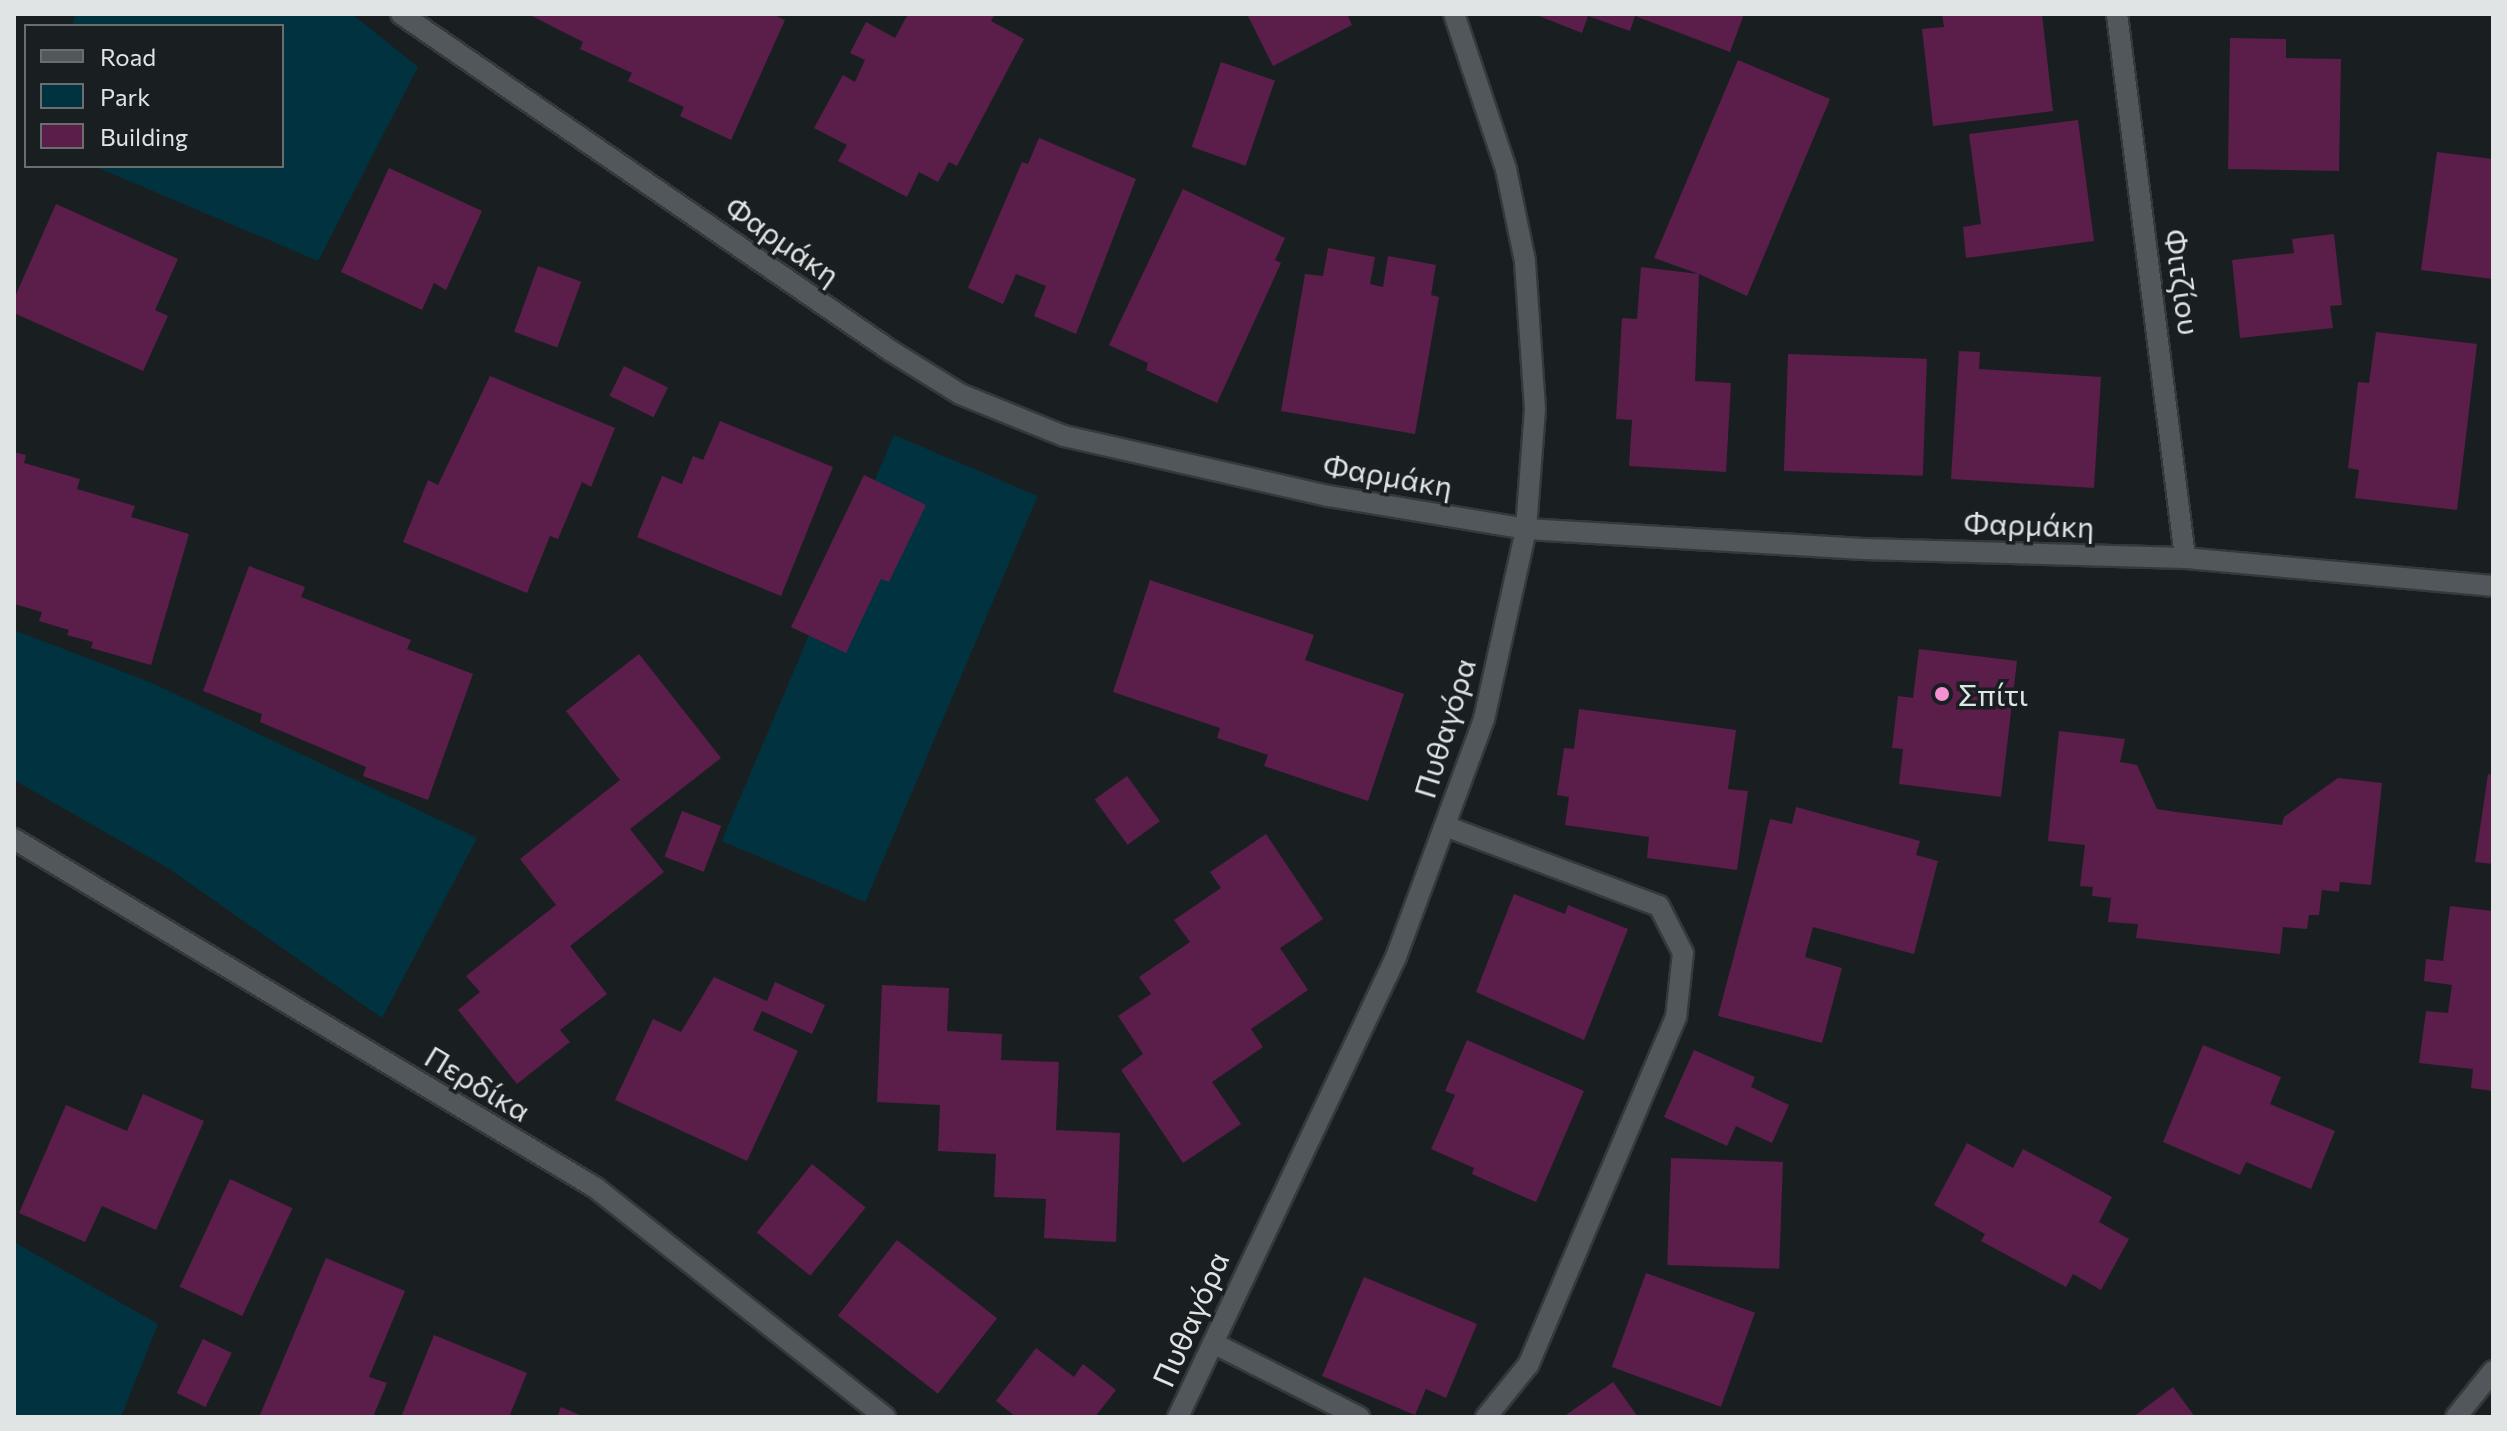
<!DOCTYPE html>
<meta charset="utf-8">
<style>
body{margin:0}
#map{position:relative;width:2507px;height:1431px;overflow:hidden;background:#191f21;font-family:Commissioner,sans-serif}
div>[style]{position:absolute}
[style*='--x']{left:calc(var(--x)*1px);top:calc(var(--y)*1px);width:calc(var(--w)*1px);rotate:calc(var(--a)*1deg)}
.green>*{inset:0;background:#00333f;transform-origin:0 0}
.building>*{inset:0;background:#5b1d49;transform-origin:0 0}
.roads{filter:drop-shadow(2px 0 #35393b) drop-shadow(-2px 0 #35393b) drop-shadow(0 2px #35393b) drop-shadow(0 -2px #35393b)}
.street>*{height:20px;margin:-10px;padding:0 10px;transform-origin:10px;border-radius:10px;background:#51575a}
.dots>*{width:22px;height:22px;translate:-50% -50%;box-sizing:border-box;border:4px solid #191f21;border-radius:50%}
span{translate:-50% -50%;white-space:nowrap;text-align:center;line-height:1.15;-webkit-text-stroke:7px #191f21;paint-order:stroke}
.street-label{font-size:30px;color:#e0e4e5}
.poi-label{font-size:30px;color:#e0e4e5}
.left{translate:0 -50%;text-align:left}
.frame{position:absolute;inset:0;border:16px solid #e0e4e5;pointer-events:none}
.legend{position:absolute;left:24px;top:24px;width:260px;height:144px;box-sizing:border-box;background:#191f21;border:2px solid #696e6f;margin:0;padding:10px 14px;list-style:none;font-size:24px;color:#e0e4e5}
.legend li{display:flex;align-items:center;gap:16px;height:40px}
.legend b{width:40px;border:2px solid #696e6f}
</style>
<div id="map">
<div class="green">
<div style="clip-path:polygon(76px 14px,352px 14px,418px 67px,318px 261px,94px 166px,282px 166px,282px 26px,71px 26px)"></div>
<div style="left:894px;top:435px;width:156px;height:441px;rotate:23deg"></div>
<div style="clip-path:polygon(14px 630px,152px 683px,477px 838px,382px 1018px,168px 868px,14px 780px)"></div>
<div style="clip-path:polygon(14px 1242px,158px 1324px,121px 1417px,14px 1417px)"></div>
</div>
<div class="building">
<div style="clip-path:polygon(528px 14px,772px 14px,785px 20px,731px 140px,680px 116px,684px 107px,628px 81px,632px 73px,580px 49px,583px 42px)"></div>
<div style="clip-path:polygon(908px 14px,995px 14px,991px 21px,1024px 39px,957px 166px,949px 162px,938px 182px,919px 172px,907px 197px,838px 161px,847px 145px,814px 128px,843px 75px,855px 82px,865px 60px,850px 53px,866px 22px,895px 38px)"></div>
<div style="clip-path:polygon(1247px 14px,1347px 14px,1352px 25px,1273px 66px)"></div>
<div style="clip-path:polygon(1534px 14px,1744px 14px,1730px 52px,1635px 16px,1630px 31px,1588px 16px,1582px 33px)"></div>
<div style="clip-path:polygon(1942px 14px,2042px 14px,2053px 111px,1933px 126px,1922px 29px,1944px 27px)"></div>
<div style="clip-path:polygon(2230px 38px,2286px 39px,2286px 58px,2341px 59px,2339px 171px,2228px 169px)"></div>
<div style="clip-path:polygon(1738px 60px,1830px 99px,1747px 296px,1699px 274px,1695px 381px,1731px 383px,1726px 472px,1629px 466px,1632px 420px,1616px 419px,1622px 318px,1637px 319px,1641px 267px,1699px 274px,1654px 258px)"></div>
<div style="left:1221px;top:62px;width:57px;height:90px;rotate:19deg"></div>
<div style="clip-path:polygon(2078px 120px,2094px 241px,1966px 258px,1963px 227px,1981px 224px,1969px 134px)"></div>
<div style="clip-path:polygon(1039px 138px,1136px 179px,1076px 334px,1034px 316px,1046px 286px,1016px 274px,1003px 304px,968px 288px,1022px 162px,1028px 164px)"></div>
<div style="clip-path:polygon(2437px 152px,2493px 159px,2493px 279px,2421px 270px)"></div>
<div style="clip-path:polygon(389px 168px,482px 211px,446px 290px,434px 283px,422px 310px,341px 272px)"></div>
<div style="clip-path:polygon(1183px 189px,1285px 238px,1275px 260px,1281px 263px,1217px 403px,1146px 370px,1148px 363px,1109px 345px)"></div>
<div style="clip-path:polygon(56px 204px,178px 259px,155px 310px,168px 316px,143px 371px,14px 313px,14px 299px)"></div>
<div style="clip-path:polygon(2334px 234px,2342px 305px,2330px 306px,2333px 328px,2240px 338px,2232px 260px,2294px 253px,2292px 239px)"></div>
<div style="clip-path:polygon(1328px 248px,1375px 257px,1370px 284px,1383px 287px,1388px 256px,1436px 265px,1431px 295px,1439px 297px,1415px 434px,1281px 411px,1305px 274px,1323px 276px)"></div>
<div style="left:538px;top:266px;width:46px;height:70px;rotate:20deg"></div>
<div style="clip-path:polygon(2376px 332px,2477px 344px,2457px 510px,2355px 498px,2359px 470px,2348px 468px,2358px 382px,2369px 383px)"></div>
<div style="clip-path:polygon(1959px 351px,1980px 352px,1979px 369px,2101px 377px,2094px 488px,1951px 479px)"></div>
<div style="left:1788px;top:354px;width:139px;height:117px;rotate:2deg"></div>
<div style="left:624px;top:366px;width:49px;height:33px;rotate:26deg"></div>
<div style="clip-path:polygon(490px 376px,615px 428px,591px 487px,582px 482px,558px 539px,550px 536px,527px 593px,403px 542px,428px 480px,438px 485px)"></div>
<div style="clip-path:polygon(720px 421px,833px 467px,781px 596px,637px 537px,662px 476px,682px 484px,693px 456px,703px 460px)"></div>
<div style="clip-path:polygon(14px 452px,26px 455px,24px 463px,80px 479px,77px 489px,135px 506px,131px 517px,189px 534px,151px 665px,91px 648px,93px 642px,67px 635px,69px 630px,39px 621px,42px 612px,14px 604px)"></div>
<div style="clip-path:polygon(864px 475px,926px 505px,889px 582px,881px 579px,846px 653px,791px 627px)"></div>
<div style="clip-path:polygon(249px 566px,305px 587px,301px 597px,411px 640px,407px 649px,473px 674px,428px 800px,363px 776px,366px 767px,260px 722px,262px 714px,203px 691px)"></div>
<div style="clip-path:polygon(1150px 580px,1314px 635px,1305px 660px,1404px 694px,1368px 801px,1264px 766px,1268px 755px,1217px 738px,1220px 728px,1113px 692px)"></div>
<div style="clip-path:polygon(1919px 649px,2017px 661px,2001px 797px,1899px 784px,1903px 749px,1892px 748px,1898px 696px,1913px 698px)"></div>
<div style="clip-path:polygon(639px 654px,721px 758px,630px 829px,664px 872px,570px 946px,607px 994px,560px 1030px,570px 1042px,517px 1084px,458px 1010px,480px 992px,466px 976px,556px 905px,520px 859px,620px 780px,566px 711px)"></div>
<div style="clip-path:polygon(1579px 709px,1736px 730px,1728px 789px,1748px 791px,1737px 870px,1647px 858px,1649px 837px,1565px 825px,1569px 797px,1557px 795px,1564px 748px,1574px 749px)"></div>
<div style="clip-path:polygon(2059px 731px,2125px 739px,2120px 762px,2137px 765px,2157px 809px,2176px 812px,2282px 825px,2284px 817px,2338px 778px,2382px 783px,2371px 885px,2340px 882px,2339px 892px,2322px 890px,2319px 915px,2309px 915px,2307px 929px,2283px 927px,2280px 954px,2136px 938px,2138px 924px,2108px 922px,2111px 898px,2092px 896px,2093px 887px,2080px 886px,2085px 845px,2048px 841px)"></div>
<div style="clip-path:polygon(2488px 774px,2493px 775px,2493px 864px,2475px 862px)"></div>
<div style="left:1127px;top:776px;width:56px;height:40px;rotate:54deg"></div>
<div style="clip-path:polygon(1796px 807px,1920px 841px,1916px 855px,1938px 861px,1914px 954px,1813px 927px,1805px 957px,1842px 968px,1822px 1043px,1718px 1016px,1770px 819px,1792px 824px)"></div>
<div style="left:682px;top:811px;width:42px;height:49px;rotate:21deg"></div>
<div style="clip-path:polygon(1266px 834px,1323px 919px,1280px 948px,1308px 990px,1251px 1029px,1263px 1047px,1212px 1082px,1241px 1124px,1183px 1163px,1121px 1070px,1143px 1054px,1118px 1016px,1151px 994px,1139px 977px,1190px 942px,1174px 920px,1221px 888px,1210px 872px)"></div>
<div style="clip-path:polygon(1514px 894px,1565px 914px,1568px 905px,1628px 929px,1584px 1040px,1476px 992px)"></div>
<div style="clip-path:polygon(2450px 906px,2493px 911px,2493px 1091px,2471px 1088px,2473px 1069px,2419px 1063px,2426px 1011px,2448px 1013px,2452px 985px,2424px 981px,2426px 959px,2443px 961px)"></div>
<div style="clip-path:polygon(714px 977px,767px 1001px,775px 982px,825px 1005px,812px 1034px,762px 1011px,753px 1030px,798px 1051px,747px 1161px,615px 1100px,653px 1019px,681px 1032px)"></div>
<div style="clip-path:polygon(882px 985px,949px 988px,947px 1031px,1002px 1034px,1001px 1060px,1059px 1062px,1056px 1130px,1120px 1133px,1116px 1242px,1044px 1238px,1046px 1199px,994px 1197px,996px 1154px,938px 1151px,940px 1105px,877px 1102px)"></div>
<div style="clip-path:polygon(1467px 1040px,1584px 1091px,1536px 1202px,1472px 1174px,1474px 1168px,1431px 1149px,1455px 1095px,1445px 1091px)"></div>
<div style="clip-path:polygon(2203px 1045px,2281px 1077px,2270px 1104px,2335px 1131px,2311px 1189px,2246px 1162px,2240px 1175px,2163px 1142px)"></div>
<div style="clip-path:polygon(1694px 1050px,1755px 1077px,1751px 1087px,1789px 1105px,1772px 1143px,1736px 1126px,1727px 1146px,1664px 1117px)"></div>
<div style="clip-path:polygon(143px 1094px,204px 1121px,156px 1230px,102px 1206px,85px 1242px,19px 1213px,66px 1105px,127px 1131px)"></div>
<div style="clip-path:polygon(1967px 1143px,2013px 1168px,2023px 1149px,2112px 1197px,2099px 1222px,2129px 1239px,2101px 1290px,2073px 1274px,2066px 1287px,1981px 1241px,1985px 1234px,1934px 1205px)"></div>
<div style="left:1671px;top:1158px;width:112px;height:107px;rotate:2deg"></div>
<div style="left:812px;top:1164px;width:69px;height:88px;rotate:39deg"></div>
<div style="left:230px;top:1179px;width:69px;height:119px;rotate:25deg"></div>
<div style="left:897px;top:1240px;width:127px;height:96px;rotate:38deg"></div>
<div style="clip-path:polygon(326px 1258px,405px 1291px,369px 1377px,387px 1383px,373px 1417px,259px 1417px)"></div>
<div style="left:1646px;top:1273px;width:116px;height:100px;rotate:20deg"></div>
<div style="clip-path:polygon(1364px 1277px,1477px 1324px,1446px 1398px,1426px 1389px,1415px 1415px,1322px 1376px)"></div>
<div style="clip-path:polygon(434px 1335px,527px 1373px,509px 1417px,401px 1417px)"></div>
<div style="left:203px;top:1339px;width:32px;height:60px;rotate:26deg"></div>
<div style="clip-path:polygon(1036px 1348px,1074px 1377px,1083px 1364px,1116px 1390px,1095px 1417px,1016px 1417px,996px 1401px)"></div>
<div style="clip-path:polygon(1613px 1382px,1638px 1417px,1563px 1417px)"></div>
<div style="clip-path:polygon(2173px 1387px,2195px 1417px,2133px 1417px)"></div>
<div style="clip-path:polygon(561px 1407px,585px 1417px,557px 1417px)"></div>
</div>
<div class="roads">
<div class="street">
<div style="--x:401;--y:14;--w:595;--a:34.52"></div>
<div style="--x:891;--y:351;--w:81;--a:31.9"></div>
<div style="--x:960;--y:394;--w:112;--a:22"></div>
<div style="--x:1064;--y:436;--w:272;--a:12.8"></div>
<div style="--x:1329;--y:496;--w:200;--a:9.5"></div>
<div style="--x:1526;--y:529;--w:338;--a:3.4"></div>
<div style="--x:1863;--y:549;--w:322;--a:1.6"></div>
<div style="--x:2185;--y:558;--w:309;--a:5.2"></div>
<div style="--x:2117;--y:14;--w:548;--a:82.87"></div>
<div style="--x:1445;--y:826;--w:228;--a:20.5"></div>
<div style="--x:1659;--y:906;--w:53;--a:62.9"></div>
<div style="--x:1683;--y:953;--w:64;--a:96.2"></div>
<div style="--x:1676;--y:1017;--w:378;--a:113"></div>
<div style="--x:1528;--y:1365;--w:67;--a:128.9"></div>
<div style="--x:14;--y:839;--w:679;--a:30.95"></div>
<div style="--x:596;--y:1188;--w:369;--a:38.4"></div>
<div style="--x:1213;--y:1343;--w:164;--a:26.9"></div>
<div style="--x:1178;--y:1417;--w:509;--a:-64.64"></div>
<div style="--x:1396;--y:957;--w:254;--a:-69.7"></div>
<div style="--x:1484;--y:719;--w:195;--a:-77.5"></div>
<div style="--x:1526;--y:529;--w:120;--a:-85.7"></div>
<div style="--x:1535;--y:409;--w:148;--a:-93.9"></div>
<div style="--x:1525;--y:261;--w:94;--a:-101.7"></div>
<div style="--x:1506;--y:169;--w:163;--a:-108.5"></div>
<div style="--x:2456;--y:1417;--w:59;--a:-51.2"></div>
</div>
</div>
<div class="dots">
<div style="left:1942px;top:694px;background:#f591d2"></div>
</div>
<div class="street-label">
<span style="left:783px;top:240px;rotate:35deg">Φαρμάκη</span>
<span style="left:2183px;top:282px;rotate:82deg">Φιτζίου</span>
<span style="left:1388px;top:475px;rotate:10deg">Φαρμάκη</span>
<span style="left:2029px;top:524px;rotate:2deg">Φαρμάκη</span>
<span style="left:1444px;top:728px;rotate:-73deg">Πυθαγόρα</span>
<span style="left:478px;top:1083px;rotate:31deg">Περδίκα</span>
<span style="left:1190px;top:1319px;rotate:-66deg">Πυθαγόρα</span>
</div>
<div class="poi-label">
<span class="left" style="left:1958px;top:694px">Σπίτι</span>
</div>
<div class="frame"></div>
<ul class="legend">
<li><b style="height:10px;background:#51575a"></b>Road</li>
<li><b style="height:22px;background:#00333f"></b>Park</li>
<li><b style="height:22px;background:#5b1d49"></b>Building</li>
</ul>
</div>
